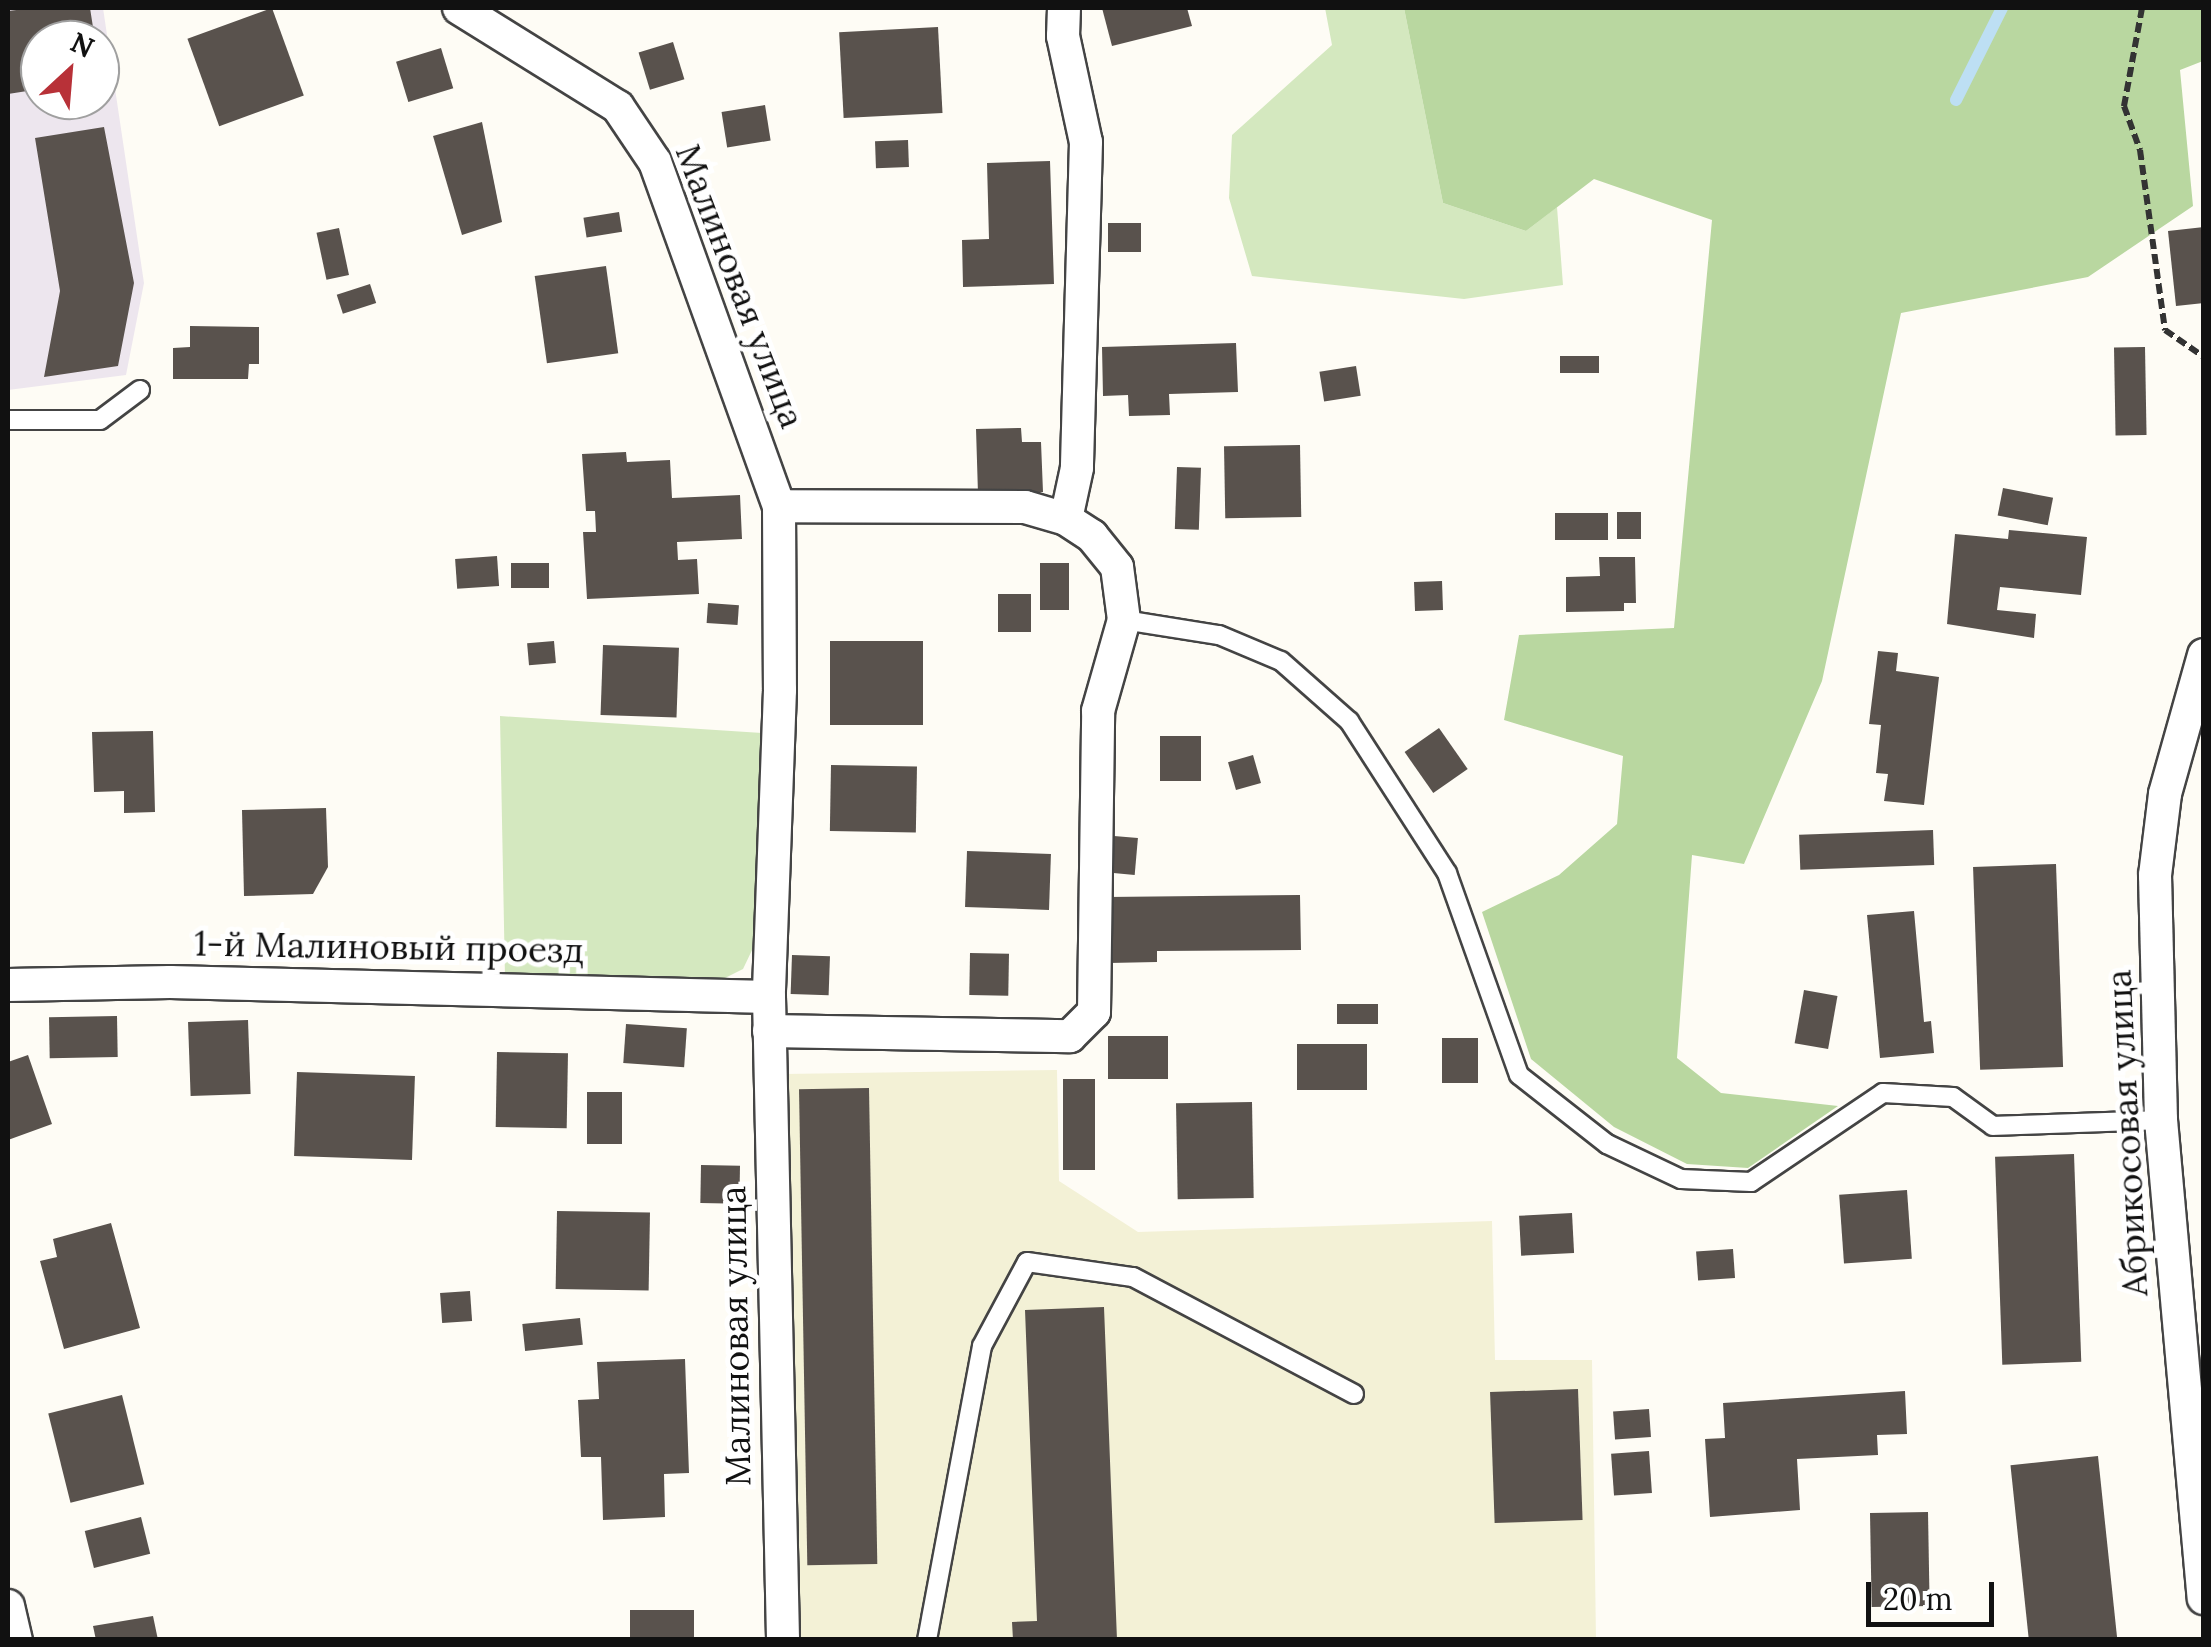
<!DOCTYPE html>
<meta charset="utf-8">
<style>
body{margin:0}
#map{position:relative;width:2211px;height:1647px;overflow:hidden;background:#fefcf5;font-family:Lora,serif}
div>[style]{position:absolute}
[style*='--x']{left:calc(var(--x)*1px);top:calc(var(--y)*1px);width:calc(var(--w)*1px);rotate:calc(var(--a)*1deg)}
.industrial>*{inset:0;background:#ede6ee}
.farmland>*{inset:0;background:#f3f1d6}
.green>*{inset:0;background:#d4e8bf}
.forest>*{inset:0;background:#b9d7a0}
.stream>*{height:12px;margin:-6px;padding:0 6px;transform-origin:6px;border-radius:6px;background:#bddff3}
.building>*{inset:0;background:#59524d;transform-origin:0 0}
.path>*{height:6px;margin-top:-3px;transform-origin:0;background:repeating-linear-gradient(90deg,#333 0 10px,transparent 0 15px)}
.roads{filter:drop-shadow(2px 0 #444) drop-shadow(-2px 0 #444) drop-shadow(0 2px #444) drop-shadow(0 -2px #444)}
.lane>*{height:18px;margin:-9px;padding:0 9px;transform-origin:9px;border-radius:9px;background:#fff}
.street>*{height:32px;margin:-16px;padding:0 16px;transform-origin:16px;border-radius:16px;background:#fff}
span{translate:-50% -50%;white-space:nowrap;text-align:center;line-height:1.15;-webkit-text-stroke:10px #fff;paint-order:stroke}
.street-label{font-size:35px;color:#111}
.frame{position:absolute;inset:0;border:10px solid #111;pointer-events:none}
.north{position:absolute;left:20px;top:20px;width:100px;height:100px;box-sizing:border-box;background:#fff;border:2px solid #a0a0a0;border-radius:50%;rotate:26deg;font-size:28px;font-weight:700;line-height:40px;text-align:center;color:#111}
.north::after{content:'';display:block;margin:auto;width:35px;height:45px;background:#b83138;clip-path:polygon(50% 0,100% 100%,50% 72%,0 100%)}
.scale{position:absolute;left:1866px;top:1582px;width:128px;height:45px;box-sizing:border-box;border:5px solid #111;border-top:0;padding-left:12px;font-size:30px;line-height:35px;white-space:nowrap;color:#111;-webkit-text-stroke:8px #fff;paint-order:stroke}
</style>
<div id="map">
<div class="industrial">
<div style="clip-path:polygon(evenodd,8px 8px,103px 8px,144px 283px,126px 375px,8px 390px,8px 8px,40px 40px,100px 40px,100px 100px,40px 100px,40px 40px)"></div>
</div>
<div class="farmland">
<div style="clip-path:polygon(1057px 1070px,1059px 1181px,1138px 1232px,1492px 1221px,1495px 1360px,1592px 1360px,1596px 1639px,799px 1639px,784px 1074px)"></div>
</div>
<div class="green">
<div style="clip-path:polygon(1325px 8px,1404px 8px,1443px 203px,1526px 231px,1557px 207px,1563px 285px,1464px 299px,1252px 276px,1229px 198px,1232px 135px,1332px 45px)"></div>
<div style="clip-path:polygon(500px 716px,762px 733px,754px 946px,743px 969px,723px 979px,505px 978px)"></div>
</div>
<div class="forest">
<div style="clip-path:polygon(1404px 8px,2203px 8px,2203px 61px,2180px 70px,2193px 206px,2088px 277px,1901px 313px,1822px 681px,1744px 864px,1692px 855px,1677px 1058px,1721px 1093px,1838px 1106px,1748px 1168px,1687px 1164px,1614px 1127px,1531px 1059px,1482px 912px,1559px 875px,1617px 824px,1623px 756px,1504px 720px,1519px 635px,1674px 628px,1712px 220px,1594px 179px,1526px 231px,1443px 203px)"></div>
</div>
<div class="stream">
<div style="--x:1956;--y:100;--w:103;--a:-63.4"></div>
</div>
<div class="building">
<div style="clip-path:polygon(33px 8px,90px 8px,95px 40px,40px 40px,40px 89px,8px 94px,8px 11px)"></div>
<div style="left:272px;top:8px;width:93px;height:90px;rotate:70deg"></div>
<div style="clip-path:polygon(1102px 8px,1187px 8px,1192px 26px,1112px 46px)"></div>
<div style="left:938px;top:27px;width:86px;height:99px;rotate:87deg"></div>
<div style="left:673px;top:42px;width:39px;height:36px;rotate:73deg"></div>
<div style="left:441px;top:48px;width:42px;height:47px;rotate:73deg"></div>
<div style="left:765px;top:105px;width:36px;height:44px;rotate:81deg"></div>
<div style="clip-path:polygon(482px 122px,502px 222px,462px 235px,433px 136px)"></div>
<div style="clip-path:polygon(104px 127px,134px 283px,118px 366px,44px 377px,60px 291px,35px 138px)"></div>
<div style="left:908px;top:140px;width:27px;height:33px;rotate:88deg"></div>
<div style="clip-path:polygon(1050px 161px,1054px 284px,963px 287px,962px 240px,989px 239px,987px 163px)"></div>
<div style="left:619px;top:212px;width:20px;height:36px;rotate:81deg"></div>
<div style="left:1108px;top:223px;width:33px;height:29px"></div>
<div style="clip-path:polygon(2204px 227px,2204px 303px,2176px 306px,2168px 231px)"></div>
<div style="left:339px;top:228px;width:48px;height:23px;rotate:78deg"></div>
<div style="left:606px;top:266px;width:88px;height:72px;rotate:82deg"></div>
<div style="left:370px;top:284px;width:20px;height:35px;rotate:72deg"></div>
<div style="clip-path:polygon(190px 326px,259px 327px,259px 364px,249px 364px,248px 379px,173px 379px,173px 348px,190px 347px)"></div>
<div style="clip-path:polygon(1236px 343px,1238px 392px,1169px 394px,1170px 415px,1129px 416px,1128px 395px,1103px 396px,1102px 347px)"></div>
<div style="left:2145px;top:347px;width:88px;height:31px;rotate:89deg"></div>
<div style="left:1599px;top:356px;width:17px;height:39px;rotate:90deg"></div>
<div style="left:1356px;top:366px;width:30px;height:37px;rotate:81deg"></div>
<div style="clip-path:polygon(1021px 428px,1022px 442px,1041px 442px,1043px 492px,978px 494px,976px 429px)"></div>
<div style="left:1300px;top:445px;width:72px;height:76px;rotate:89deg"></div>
<div style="clip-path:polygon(626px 452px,627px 462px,670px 460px,672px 498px,740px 495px,742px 539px,677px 542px,678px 560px,697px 559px,699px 594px,587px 599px,583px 532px,596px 532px,595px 511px,586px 511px,582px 454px)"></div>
<div style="left:1177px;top:467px;width:24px;height:62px;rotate:2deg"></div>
<div style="left:2003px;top:488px;width:51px;height:28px;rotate:11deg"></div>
<div style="left:1617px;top:512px;width:24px;height:27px"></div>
<div style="left:1608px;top:513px;width:27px;height:53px;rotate:90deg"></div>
<div style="clip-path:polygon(2009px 530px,2087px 537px,2081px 595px,2000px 587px,1997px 610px,2036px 614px,2034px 638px,1947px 624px,1955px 534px,2008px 539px)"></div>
<div style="left:497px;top:556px;width:30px;height:42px;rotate:86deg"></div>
<div style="clip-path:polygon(1599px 557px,1635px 557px,1636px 603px,1624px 603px,1624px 611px,1566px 612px,1566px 577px,1600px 576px)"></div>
<div style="left:549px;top:563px;width:25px;height:38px;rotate:90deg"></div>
<div style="left:1040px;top:563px;width:29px;height:47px"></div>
<div style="left:1442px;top:581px;width:29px;height:28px;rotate:88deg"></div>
<div style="left:998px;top:594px;width:33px;height:38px"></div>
<div style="left:708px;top:603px;width:31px;height:20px;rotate:4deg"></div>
<div style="left:554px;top:641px;width:22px;height:27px;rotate:85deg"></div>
<div style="left:830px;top:641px;width:93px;height:84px"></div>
<div style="left:603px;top:645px;width:76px;height:70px;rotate:2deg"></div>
<div style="clip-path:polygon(1878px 651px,1898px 653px,1896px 671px,1939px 677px,1924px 805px,1884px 801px,1888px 774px,1876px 773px,1881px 725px,1869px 724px)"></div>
<div style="left:1439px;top:728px;width:50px;height:42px;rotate:55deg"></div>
<div style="clip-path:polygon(153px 731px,155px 812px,124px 813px,124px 791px,94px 792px,92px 732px)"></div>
<div style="left:1160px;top:736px;width:41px;height:45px"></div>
<div style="left:1253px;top:755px;width:29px;height:26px;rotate:74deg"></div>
<div style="left:831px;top:765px;width:86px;height:66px;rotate:1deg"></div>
<div style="clip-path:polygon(326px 808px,328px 867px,313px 894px,244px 896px,242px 810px)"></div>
<div style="left:1933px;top:830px;width:35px;height:134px;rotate:88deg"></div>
<div style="left:1114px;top:836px;width:24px;height:37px;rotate:5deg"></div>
<div style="left:967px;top:851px;width:84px;height:56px;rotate:2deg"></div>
<div style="left:2056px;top:864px;width:203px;height:83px;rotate:88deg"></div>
<div style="clip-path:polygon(1300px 895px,1301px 950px,1157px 951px,1157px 962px,1109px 963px,1107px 897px)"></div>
<div style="clip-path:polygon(1914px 911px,1924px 1022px,1931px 1021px,1934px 1053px,1880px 1058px,1867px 915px)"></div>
<div style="left:970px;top:953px;width:39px;height:42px;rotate:1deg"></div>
<div style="left:792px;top:955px;width:38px;height:39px;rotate:2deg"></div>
<div style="left:1804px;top:990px;width:34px;height:54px;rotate:10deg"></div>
<div style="left:1337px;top:1004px;width:41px;height:20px"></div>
<div style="left:117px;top:1016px;width:41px;height:68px;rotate:89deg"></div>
<div style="left:248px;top:1020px;width:74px;height:60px;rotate:88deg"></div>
<div style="left:626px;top:1024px;width:61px;height:39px;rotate:4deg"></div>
<div style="left:1168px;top:1036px;width:43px;height:60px;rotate:90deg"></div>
<div style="left:1478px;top:1038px;width:45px;height:36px;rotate:90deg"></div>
<div style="left:1367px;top:1044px;width:46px;height:70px;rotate:90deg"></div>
<div style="left:497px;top:1052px;width:71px;height:75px;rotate:1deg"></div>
<div style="clip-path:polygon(28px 1055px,52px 1124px,8px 1140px,8px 1062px)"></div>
<div style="left:297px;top:1072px;width:118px;height:84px;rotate:2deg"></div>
<div style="left:1063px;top:1079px;width:32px;height:91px"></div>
<div style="left:869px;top:1088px;width:476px;height:70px;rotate:89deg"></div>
<div style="left:587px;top:1092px;width:35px;height:52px"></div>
<div style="left:1252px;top:1102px;width:96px;height:76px;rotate:89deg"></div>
<div style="left:2074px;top:1154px;width:208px;height:79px;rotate:88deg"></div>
<div style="left:701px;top:1165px;width:39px;height:38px;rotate:1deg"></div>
<div style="left:1907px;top:1190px;width:69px;height:68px;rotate:86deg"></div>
<div style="left:557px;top:1211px;width:93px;height:78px;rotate:1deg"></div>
<div style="left:1572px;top:1213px;width:40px;height:53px;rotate:87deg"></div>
<div style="clip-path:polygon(111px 1223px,140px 1328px,64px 1349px,40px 1261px,57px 1257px,53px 1239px)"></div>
<div style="left:1733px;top:1249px;width:29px;height:37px;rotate:86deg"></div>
<div style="left:470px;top:1291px;width:30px;height:30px;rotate:86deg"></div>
<div style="clip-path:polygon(1104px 1307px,1117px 1640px,1013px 1640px,1012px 1622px,1037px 1621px,1025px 1310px)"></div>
<div style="left:580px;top:1318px;width:27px;height:58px;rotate:84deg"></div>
<div style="clip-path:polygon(685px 1359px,689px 1473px,664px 1474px,665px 1517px,603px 1520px,601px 1457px,581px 1457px,578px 1400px,599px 1399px,597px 1362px)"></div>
<div style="left:1578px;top:1389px;width:131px;height:88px;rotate:88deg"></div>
<div style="clip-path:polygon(1905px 1391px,1907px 1434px,1877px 1435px,1878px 1455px,1797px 1459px,1800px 1510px,1710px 1517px,1705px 1439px,1725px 1438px,1723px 1403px)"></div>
<div style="left:122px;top:1395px;width:92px;height:76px;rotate:76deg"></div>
<div style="left:1649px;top:1409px;width:28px;height:36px;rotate:86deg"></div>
<div style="left:1649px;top:1451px;width:42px;height:38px;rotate:86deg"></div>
<div style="left:2098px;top:1456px;width:185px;height:88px;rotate:84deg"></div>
<div style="left:1928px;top:1512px;width:94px;height:58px;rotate:89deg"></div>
<div style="left:141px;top:1517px;width:38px;height:58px;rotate:76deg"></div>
<div style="left:630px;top:1610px;width:64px;height:30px"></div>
<div style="clip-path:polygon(153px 1616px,158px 1640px,96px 1640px,93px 1626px)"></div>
</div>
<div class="path">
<div style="--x:2142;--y:8;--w:100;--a:100.4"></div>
<div style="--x:2124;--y:106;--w:47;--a:70"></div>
<div style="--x:2140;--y:150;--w:182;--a:82.1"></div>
<div style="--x:2165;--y:330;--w:47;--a:34.7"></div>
</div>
<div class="roads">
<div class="lane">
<div style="--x:8;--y:420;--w:92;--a:0"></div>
<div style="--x:100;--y:420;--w:50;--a:-36.9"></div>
<div style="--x:1124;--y:620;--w:96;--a:9"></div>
<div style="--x:1219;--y:635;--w:67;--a:22.8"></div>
<div style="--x:1281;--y:661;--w:91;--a:41.4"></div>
<div style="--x:1349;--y:721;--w:181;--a:57.2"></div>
<div style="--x:1447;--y:873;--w:214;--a:70.4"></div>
<div style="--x:1519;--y:1075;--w:112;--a:38.1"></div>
<div style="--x:1607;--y:1144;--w:82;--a:25.3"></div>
<div style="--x:1681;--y:1179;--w:70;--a:2.5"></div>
<div style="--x:1751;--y:1182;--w:159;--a:-34"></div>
<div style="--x:1883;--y:1093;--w:70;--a:3.3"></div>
<div style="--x:1953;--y:1097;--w:49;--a:35.9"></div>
<div style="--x:1993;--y:1126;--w:168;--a:-2"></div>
<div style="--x:927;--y:1640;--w:299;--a:-79.4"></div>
<div style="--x:982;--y:1346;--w:95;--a:-61.8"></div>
<div style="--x:1027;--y:1262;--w:107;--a:8.1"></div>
<div style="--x:1133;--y:1277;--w:250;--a:27.9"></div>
</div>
<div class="street">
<div style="--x:459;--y:8;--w:187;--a:31.9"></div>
<div style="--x:618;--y:107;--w:66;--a:56.1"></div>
<div style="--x:655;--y:162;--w:366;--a:70.2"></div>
<div style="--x:779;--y:506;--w:184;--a:89.7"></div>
<div style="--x:780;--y:690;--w:307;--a:92.1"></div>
<div style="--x:769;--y:997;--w:643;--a:88.75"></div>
<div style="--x:1064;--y:8;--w:28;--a:92"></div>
<div style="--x:1063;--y:36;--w:108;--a:77.8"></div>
<div style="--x:1086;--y:142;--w:326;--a:91.6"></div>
<div style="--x:1077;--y:468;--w:52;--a:102.2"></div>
<div style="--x:2204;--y:655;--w:144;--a:105.7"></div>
<div style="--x:2165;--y:794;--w:82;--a:97"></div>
<div style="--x:2155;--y:875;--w:245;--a:88.6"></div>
<div style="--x:2161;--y:1120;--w:480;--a:84.9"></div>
<div style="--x:8;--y:985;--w:162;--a:-1.1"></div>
<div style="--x:170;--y:982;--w:599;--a:1.43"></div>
<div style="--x:769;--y:1031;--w:301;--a:1"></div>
<div style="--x:1070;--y:1036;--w:34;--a:-45"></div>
<div style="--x:1094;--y:1012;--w:301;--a:-89.2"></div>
<div style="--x:1098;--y:711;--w:95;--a:-74.1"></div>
<div style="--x:1124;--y:620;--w:53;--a:-97.5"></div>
<div style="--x:1117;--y:567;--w:40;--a:-129"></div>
<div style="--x:1092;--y:536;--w:31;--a:-147"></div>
<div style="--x:1066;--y:519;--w:43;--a:-163.7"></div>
<div style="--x:1025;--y:507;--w:246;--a:-179.8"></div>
<div style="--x:8;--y:1606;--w:35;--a:77"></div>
</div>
</div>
<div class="street-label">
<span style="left:740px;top:286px;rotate:69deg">Малиновая улица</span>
<span style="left:389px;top:947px;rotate:1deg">1-й Малиновый проезд</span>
<span style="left:2127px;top:1133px;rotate:-93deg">Абрикосовая улица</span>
<span style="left:736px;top:1336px;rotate:-91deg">Малиновая улица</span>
</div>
<div class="frame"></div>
<div class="north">N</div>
<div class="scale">20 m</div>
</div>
